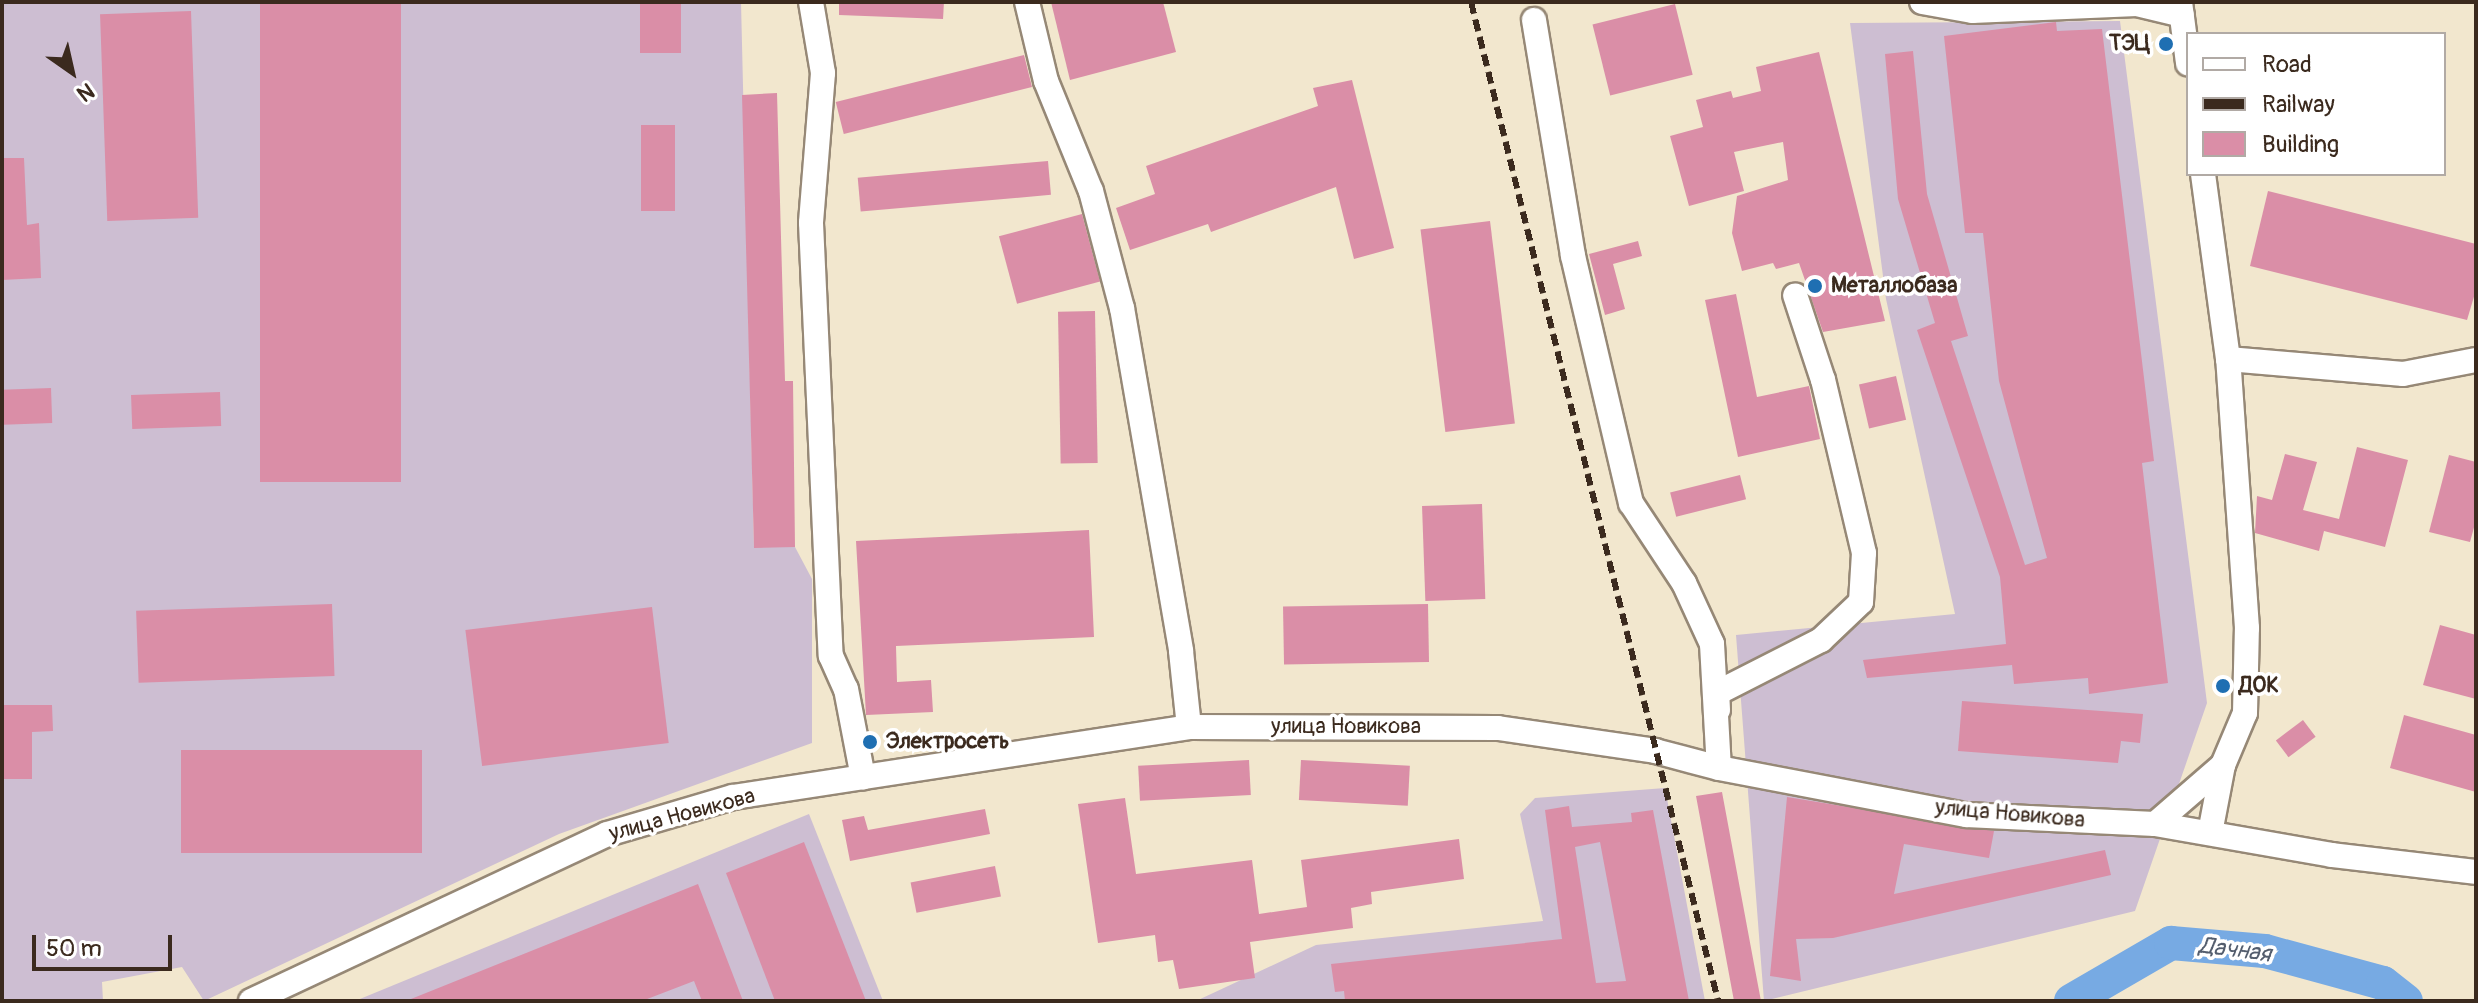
<!DOCTYPE html>
<meta charset="utf-8">
<style>
body{margin:0}
#map{position:relative;width:2478px;height:1003px;overflow:hidden;background:#f2e7ce;font-family:Pangolin,sans-serif}
div>[style]{position:absolute}
[style*='--x']{left:calc(var(--x)*1px);top:calc(var(--y)*1px);width:calc(var(--w)*1px);rotate:calc(var(--a)*1deg)}
.industrial>*{inset:0;background:#cdbed2}
.river>*{height:34px;margin:-17px;padding:0 17px;transform-origin:17px;border-radius:17px;background:#77aae3}
.building>*{inset:0;background:#da8ea7;transform-origin:0 0}
.roads{filter:drop-shadow(2px 0 #968876) drop-shadow(-2px 0 #968876) drop-shadow(0 2px #968876) drop-shadow(0 -2px #968876)}
.minor>*{height:24px;margin:-12px;padding:0 12px;transform-origin:12px;border-radius:12px;background:#fff}
.rail>*{height:6px;margin-top:-3px;transform-origin:0;background:repeating-linear-gradient(90deg,#3b2a1e 0 12px,transparent 0 18px)}
.dots>*{width:22px;height:22px;translate:-50% -50%;box-sizing:border-box;border:4px solid #fff;border-radius:50%}
span{translate:-50% -50%;white-space:nowrap;text-align:center;line-height:1.15;-webkit-text-stroke:7px #fff;paint-order:stroke}
.poi-label{font-size:22px;color:#3b2a1e;font-weight:700}
.right{translate:-100% -50%;text-align:right}
.left{translate:0 -50%;text-align:left}
.street-label{font-size:22px;color:#3b2a1e}
.water-label{font-size:24px;color:#535d6d;font-style:italic}
.frame{position:absolute;inset:0;border:4px solid #3b2a1e;pointer-events:none}
.legend{position:absolute;left:2186px;top:32px;width:260px;height:144px;box-sizing:border-box;background:#fff;border:2px solid #b1aaa5;margin:0;padding:10px 14px;list-style:none;font-size:24px;color:#3b2a1e}
.legend li{display:flex;align-items:center;gap:16px;height:40px}
.legend b{width:40px;border:2px solid #b1aaa5}
.north{position:absolute;left:32px;top:32px;width:80px;height:80px;-webkit-text-stroke:6px #fff;paint-order:stroke;rotate:146deg;font-size:22px;font-weight:700;line-height:32px;text-align:center;color:#3b2a1e}
.north::after{content:'';display:block;margin:auto;width:28px;height:36px;background:#3b2a1e;clip-path:polygon(50% 0,100% 100%,50% 72%,0 100%)}
.scale{position:absolute;left:32px;top:935px;width:140px;height:36px;box-sizing:border-box;border:4px solid #3b2a1e;border-top:0;padding-left:10px;font-size:24px;line-height:28px;white-space:nowrap;color:#3b2a1e;-webkit-text-stroke:6px #fff;paint-order:stroke}
</style>
<div id="map">
<div class="industrial">
<div style="clip-path:polygon(2px 2px,741px 2px,754px 547px,795px 547px,812px 579px,812px 743px,559px 834px,204px 1001px,182px 967px,102px 982px,103px 1001px,2px 1001px)"></div>
<div style="clip-path:polygon(2120px 21px,2207px 703px,2135px 911px,1764px 1001px,1736px 635px,1955px 614px,1886px 299px,1850px 23px)"></div>
<div style="clip-path:polygon(1665px 788px,1705px 1001px,1196px 1001px,1316px 945px,1543px 921px,1520px 814px,1535px 798px)"></div>
<div style="clip-path:polygon(809px 814px,883px 1001px,355px 1001px)"></div>
</div>
<div class="river">
<div style="--x:2071;--y:1001;--w:116;--a:-30.1"></div>
<div style="--x:2171;--y:943;--w:94;--a:4.9"></div>
<div style="--x:2265;--y:951;--w:122;--a:15.2"></div>
<div style="--x:2383;--y:983;--w:29;--a:38"></div>
</div>
<div class="building">
<div style="left:260px;top:2px;width:141px;height:480px"></div>
<div style="left:640px;top:2px;width:41px;height:51px"></div>
<div style="clip-path:polygon(839px 2px,944px 2px,943px 19px,839px 15px)"></div>
<div style="clip-path:polygon(1051px 2px,1163px 2px,1176px 52px,1070px 80px)"></div>
<div style="left:1675px;top:4px;width:73px;height:85px;rotate:76deg"></div>
<div style="left:191px;top:11px;width:207px;height:91px;rotate:88deg"></div>
<div style="clip-path:polygon(2056px 22px,2057px 31px,2102px 29px,2154px 461px,2142px 463px,2168px 683px,2089px 694px,2088px 678px,2014px 684px,2012px 665px,1867px 678px,1863px 660px,2006px 644px,2000px 577px,1917px 330px,1935px 323px,1898px 199px,1885px 54px,1913px 51px,1927px 194px,1968px 336px,1951px 341px,2025px 565px,2047px 558px,1999px 381px,1983px 233px,1965px 233px,1944px 36px)"></div>
<div style="clip-path:polygon(1819px 52px,1885px 321px,1823px 332px,1799px 263px,1776px 269px,1773px 263px,1742px 271px,1732px 233px,1737px 196px,1788px 180px,1783px 142px,1734px 152px,1744px 191px,1689px 206px,1670px 136px,1703px 127px,1696px 100px,1731px 91px,1733px 98px,1761px 91px,1756px 67px)"></div>
<div style="left:1024px;top:55px;width:33px;height:194px;rotate:76deg"></div>
<div style="clip-path:polygon(1352px 80px,1394px 248px,1354px 259px,1336px 187px,1211px 232px,1208px 224px,1130px 250px,1116px 208px,1155px 194px,1146px 166px,1318px 106px,1313px 88px)"></div>
<div style="clip-path:polygon(777px 93px,785px 381px,793px 381px,795px 547px,754px 548px,742px 95px)"></div>
<div style="left:641px;top:125px;width:34px;height:86px"></div>
<div style="clip-path:polygon(2px 158px,24px 158px,27px 225px,39px 223px,41px 278px,2px 280px)"></div>
<div style="left:1048px;top:161px;width:34px;height:191px;rotate:85deg"></div>
<div style="clip-path:polygon(2268px 191px,2476px 244px,2476px 290px,2467px 320px,2250px 266px)"></div>
<div style="left:1082px;top:214px;width:70px;height:86px;rotate:75deg"></div>
<div style="left:1490px;top:221px;width:204px;height:70px;rotate:83deg"></div>
<div style="clip-path:polygon(1638px 241px,1642px 256px,1613px 264px,1625px 309px,1605px 315px,1589px 254px)"></div>
<div style="clip-path:polygon(1736px 294px,1757px 397px,1809px 386px,1820px 439px,1738px 457px,1705px 300px)"></div>
<div style="left:1095px;top:311px;width:152px;height:37px;rotate:89deg"></div>
<div style="left:1896px;top:376px;width:45px;height:38px;rotate:77deg"></div>
<div style="left:51px;top:388px;width:35px;height:49px;rotate:88deg"></div>
<div style="left:220px;top:392px;width:34px;height:89px;rotate:88deg"></div>
<div style="clip-path:polygon(2357px 447px,2408px 460px,2385px 547px,2324px 531px,2319px 551px,2255px 533px,2257px 496px,2272px 500px,2285px 454px,2317px 462px,2303px 510px,2339px 519px)"></div>
<div style="clip-path:polygon(2449px 455px,2476px 462px,2476px 520px,2470px 542px,2429px 532px)"></div>
<div style="left:1740px;top:475px;width:25px;height:72px;rotate:76deg"></div>
<div style="left:1482px;top:504px;width:95px;height:60px;rotate:88deg"></div>
<div style="clip-path:polygon(1089px 530px,1094px 637px,896px 646px,897px 682px,931px 680px,933px 712px,866px 715px,856px 541px)"></div>
<div style="left:332px;top:604px;width:72px;height:196px;rotate:88deg"></div>
<div style="left:1428px;top:604px;width:58px;height:145px;rotate:89deg"></div>
<div style="left:652px;top:607px;width:137px;height:188px;rotate:83deg"></div>
<div style="clip-path:polygon(2440px 625px,2476px 635px,2476px 699px,2423px 685px)"></div>
<div style="clip-path:polygon(1962px 701px,2143px 714px,2140px 743px,2121px 741px,2118px 763px,1958px 751px)"></div>
<div style="clip-path:polygon(2px 705px,52px 705px,53px 731px,32px 732px,32px 779px,2px 779px)"></div>
<div style="clip-path:polygon(2404px 715px,2476px 735px,2476px 792px,2390px 768px)"></div>
<div style="left:2303px;top:720px;width:21px;height:34px;rotate:53deg"></div>
<div style="left:181px;top:750px;width:241px;height:103px"></div>
<div style="left:1249px;top:760px;width:35px;height:111px;rotate:87deg"></div>
<div style="left:1301px;top:760px;width:109px;height:40px;rotate:3deg"></div>
<div style="clip-path:polygon(1722px 792px,1754px 964px,1761px 1001px,1734px 1001px,1696px 796px)"></div>
<div style="clip-path:polygon(1787px 797px,1994px 831px,1989px 858px,1904px 844px,1894px 894px,2105px 850px,2111px 875px,1833px 938px,1796px 939px,1801px 981px,1770px 976px)"></div>
<div style="clip-path:polygon(1125px 798px,1136px 874px,1252px 860px,1259px 914px,1307px 907px,1301px 860px,1459px 839px,1464px 879px,1371px 892px,1372px 904px,1351px 908px,1353px 928px,1250px 942px,1255px 978px,1179px 989px,1173px 960px,1158px 962px,1155px 935px,1098px 943px,1078px 804px)"></div>
<div style="clip-path:polygon(evenodd,1569px 806px,1572px 827px,1632px 822px,1631px 813px,1653px 810px,1689px 1001px,1345px 1001px,1344px 991px,1335px 992px,1331px 964px,1562px 939px,1545px 810px,1569px 806px,1600px 842px,1626px 981px,1596px 983px,1575px 847px,1600px 842px)"></div>
<div style="clip-path:polygon(985px 809px,990px 834px,850px 861px,842px 820px,864px 816px,868px 830px)"></div>
<div style="clip-path:polygon(804px 842px,866px 1001px,775px 1001px,726px 873px)"></div>
<div style="left:995px;top:866px;width:31px;height:86px;rotate:79deg"></div>
<div style="clip-path:polygon(698px 884px,743px 1001px,702px 1001px,694px 981px,642px 1001px,406px 1001px)"></div>
</div>
<div class="roads">
<div class="minor">
<div style="--x:811;--y:2;--w:72;--a:80.4"></div>
<div style="--x:823;--y:73;--w:150;--a:94.6"></div>
<div style="--x:811;--y:223;--w:433;--a:87.4"></div>
<div style="--x:831;--y:656;--w:36;--a:66"></div>
<div style="--x:846;--y:689;--w:90;--a:79.1"></div>
<div style="--x:1027;--y:2;--w:81;--a:76.5"></div>
<div style="--x:1046;--y:81;--w:119;--a:67.8"></div>
<div style="--x:1091;--y:191;--w:121;--a:75.2"></div>
<div style="--x:1122;--y:308;--w:348;--a:80.2"></div>
<div style="--x:1181;--y:651;--w:76;--a:84"></div>
<div style="--x:1922;--y:2;--w:51;--a:10.2"></div>
<div style="--x:1972;--y:11;--w:165;--a:-2.4"></div>
<div style="--x:2137;--y:4;--w:46;--a:13.7"></div>
<div style="--x:2180;--y:2;--w:62;--a:82.5"></div>
<div style="--x:1534;--y:20;--w:239;--a:80.6"></div>
<div style="--x:1573;--y:256;--w:254;--a:76.8"></div>
<div style="--x:1631;--y:503;--w:96;--a:56.5"></div>
<div style="--x:1684;--y:583;--w:67;--a:65.3"></div>
<div style="--x:1712;--y:644;--w:124;--a:86.8"></div>
<div style="--x:2228;--y:359;--w:176;--a:4.9"></div>
<div style="--x:2403;--y:374;--w:74;--a:-10.9"></div>
<div style="--x:1718;--y:710;--w:17;--a:-93"></div>
<div style="--x:1717;--y:693;--w:117;--a:-27"></div>
<div style="--x:1821;--y:640;--w:55;--a:-43.5"></div>
<div style="--x:1861;--y:602;--w:49;--a:-86.5"></div>
<div style="--x:1864;--y:553;--w:178;--a:-103.3"></div>
<div style="--x:1823;--y:380;--w:89;--a:-108.2"></div>
<div style="--x:2155;--y:824;--w:90;--a:-40.9"></div>
<div style="--x:2223;--y:765;--w:56;--a:-67.1"></div>
<div style="--x:2245;--y:713;--w:85;--a:-88.7"></div>
<div style="--x:2247;--y:628;--w:270;--a:-94"></div>
<div style="--x:2228;--y:359;--w:187;--a:-97.7"></div>
<div style="--x:2210;--y:833;--w:69;--a:-79.2"></div>
<div style="--x:251;--y:1001;--w:393;--a:-25.1"></div>
<div style="--x:607;--y:834;--w:131;--a:-16.4"></div>
<div style="--x:733;--y:797;--w:461;--a:-8.7"></div>
<div style="--x:1189;--y:727;--w:309;--a:0.2"></div>
<div style="--x:1498;--y:728;--w:159;--a:8.3"></div>
<div style="--x:1655;--y:751;--w:66;--a:14.9"></div>
<div style="--x:1719;--y:768;--w:251;--a:10.8"></div>
<div style="--x:1966;--y:815;--w:189;--a:2.7"></div>
<div style="--x:2155;--y:824;--w:180;--a:9.9"></div>
<div style="--x:2332;--y:855;--w:145;--a:6.7"></div>
</div>
</div>
<div class="rail">
<div style="--x:1471;--y:2;--w:1029;--a:76.11"></div>
</div>
<div class="dots">
<div style="left:2166px;top:44px;background:#1f6fb2"></div>
<div style="left:1815px;top:286px;background:#1f6fb2"></div>
<div style="left:2223px;top:686px;background:#1f6fb2"></div>
<div style="left:870px;top:742px;background:#1f6fb2"></div>
</div>
<div class="poi-label">
<span class="right" style="left:2150px;top:44px">ТЭЦ</span>
<span class="left" style="left:1831px;top:286px">Металлобаза</span>
<span class="left" style="left:2239px;top:686px">ДОК</span>
<span class="left" style="left:886px;top:742px">Электросеть</span>
</div>
<div class="street-label">
<span style="left:1346px;top:727px">улица Новикова</span>
<span style="left:2010px;top:814px;rotate:5deg">улица Новикова</span>
<span style="left:682px;top:815px;rotate:-15deg">улица Новикова</span>
</div>
<div class="water-label">
<span style="left:2235px;top:950px;rotate:7deg">Дачная</span>
</div>
<div class="frame"></div>
<ul class="legend">
<li><b style="height:10px;background:#fff"></b>Road</li>
<li><b style="height:10px;background:#3b2a1e"></b>Railway</li>
<li><b style="height:22px;background:#da8ea7"></b>Building</li>
</ul>
<div class="north">N</div>
<div class="scale">50 m</div>
</div>
